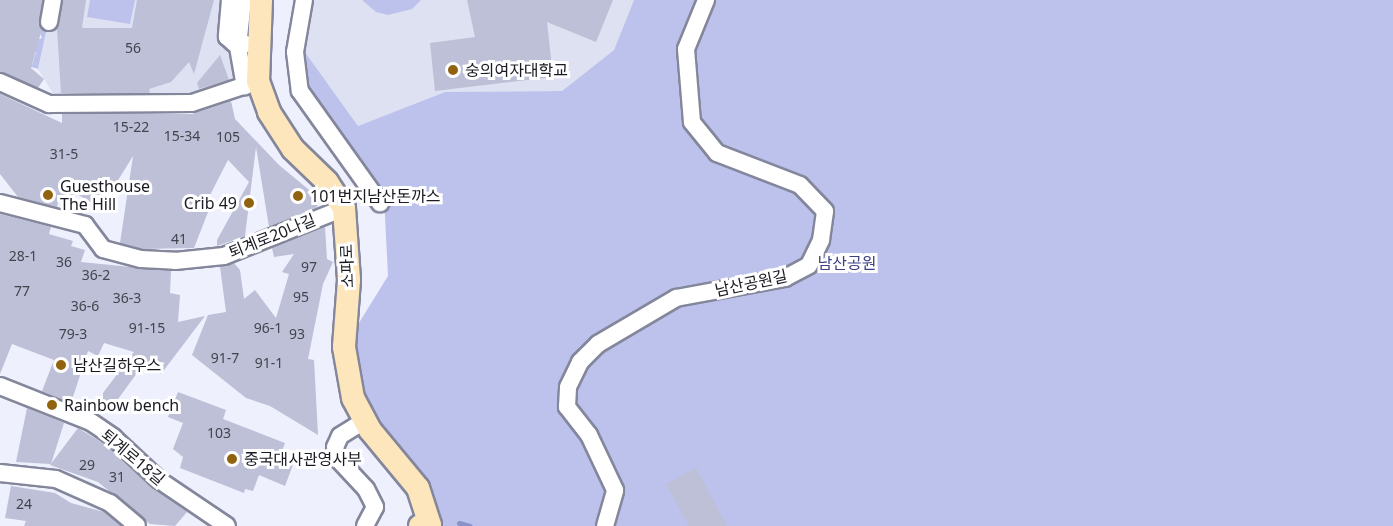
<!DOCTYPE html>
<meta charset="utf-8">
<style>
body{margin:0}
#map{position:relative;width:1393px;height:526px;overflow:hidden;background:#eef0fe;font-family:"Noto Sans","Noto Sans KR",sans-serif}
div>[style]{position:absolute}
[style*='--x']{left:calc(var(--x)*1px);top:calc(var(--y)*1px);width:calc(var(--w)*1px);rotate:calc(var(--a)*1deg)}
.built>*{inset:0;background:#dee1f2}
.green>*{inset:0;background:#bcc2eb}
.stream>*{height:5px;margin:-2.5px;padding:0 2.5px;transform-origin:2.5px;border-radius:2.5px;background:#8a91cb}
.building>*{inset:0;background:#bdc0d6}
.roads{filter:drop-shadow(2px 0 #84879c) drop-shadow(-2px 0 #84879c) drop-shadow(0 2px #84879c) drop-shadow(0 -2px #84879c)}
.street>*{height:16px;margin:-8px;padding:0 8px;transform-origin:8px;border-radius:8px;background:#fff}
.secondary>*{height:22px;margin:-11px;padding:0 11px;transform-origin:11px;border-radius:11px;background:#fde6bc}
.dots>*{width:16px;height:16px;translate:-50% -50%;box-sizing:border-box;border:3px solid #fff;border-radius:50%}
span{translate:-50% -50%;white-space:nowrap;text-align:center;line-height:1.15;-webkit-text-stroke:6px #fff;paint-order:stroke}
.number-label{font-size:14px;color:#42444f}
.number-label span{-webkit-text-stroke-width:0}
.poi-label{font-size:16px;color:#191a22}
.left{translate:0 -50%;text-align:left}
.right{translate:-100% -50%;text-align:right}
.street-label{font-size:16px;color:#191a22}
.park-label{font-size:16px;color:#3d3f85}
</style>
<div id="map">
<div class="built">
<div style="clip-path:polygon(53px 0,230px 0,240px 85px,200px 100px,58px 102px,38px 69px)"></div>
<div style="clip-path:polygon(311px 0,634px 0,614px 50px,562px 91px,445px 92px,358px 126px,302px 48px)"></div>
</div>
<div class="green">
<div style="clip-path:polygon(35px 0,53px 0,38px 69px,7px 59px,32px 65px,36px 52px,24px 45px,42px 38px,30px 9px)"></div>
<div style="clip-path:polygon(90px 0,135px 0,130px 24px,87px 17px)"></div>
<div style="clip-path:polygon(362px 0,421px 0,412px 9px,388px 15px,376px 12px)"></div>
<div style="clip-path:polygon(634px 0,1393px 0,1393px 526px,420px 526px,429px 524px,370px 430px,344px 347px,388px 276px,384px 196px,301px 79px,302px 48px,358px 126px,445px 92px,562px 91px,614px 50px)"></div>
</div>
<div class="stream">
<div style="--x:459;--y:523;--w:11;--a:15"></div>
</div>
<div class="building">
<div style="clip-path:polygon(0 0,42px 0,39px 21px,42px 29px,31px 68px,44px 79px,38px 88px,0 72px)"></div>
<div style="clip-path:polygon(63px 0,86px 0,82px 28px,132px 28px,137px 0,214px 0,194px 74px,189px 62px,171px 82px,149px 89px,150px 93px,61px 93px,57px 29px)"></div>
<div style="clip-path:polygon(467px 0,613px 0,596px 42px,547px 22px,553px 77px,435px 91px,430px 43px,475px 37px)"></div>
<div style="clip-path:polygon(220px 55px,229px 80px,199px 89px,197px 83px)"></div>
<div style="clip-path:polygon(0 94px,62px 123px,62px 114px,192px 114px,231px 101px,235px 119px,279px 165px,320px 199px,317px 207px,269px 227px,256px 147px,245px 236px,217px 246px,217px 240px,249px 182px,228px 160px,208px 199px,210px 207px,194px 248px,143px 249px,120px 243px,133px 156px,101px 208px,75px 193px,73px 199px,59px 199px,57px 207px,18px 197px,0 174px)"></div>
<div style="clip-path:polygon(0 214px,51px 227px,49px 234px,73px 241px,71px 246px,85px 250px,81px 262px,171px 271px,170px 293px,180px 295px,178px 322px,205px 316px,161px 374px,145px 362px,113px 406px,103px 399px,103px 393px,134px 352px,104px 343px,98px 356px,88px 351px,71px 403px,42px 391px,54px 360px,12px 344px,0 374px)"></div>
<div style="clip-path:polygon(325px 227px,327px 259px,333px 262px,323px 284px,308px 359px,314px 360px,318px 435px,270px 406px,246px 398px,192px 355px,208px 315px,226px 312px,220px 267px,234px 263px,240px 270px,244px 299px,255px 290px,276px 318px,289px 274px,282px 272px,294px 254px,274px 257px,272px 248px)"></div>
<div style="clip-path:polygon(178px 392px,226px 410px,223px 419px,285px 443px,280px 456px,294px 462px,285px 486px,259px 475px,253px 491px,245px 489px,244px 493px,180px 468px,183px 457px,173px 449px,183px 423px,168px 417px)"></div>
<div style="clip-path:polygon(27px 408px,64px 423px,51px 464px,16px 462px)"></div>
<div style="clip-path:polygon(78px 428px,106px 445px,152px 488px,187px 512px,175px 526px,150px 524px,98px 482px,50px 465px)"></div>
<div style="clip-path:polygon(696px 468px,727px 526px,689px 526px,666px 484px)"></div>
<div style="clip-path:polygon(11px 486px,55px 493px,71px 503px,104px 512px,121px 526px,24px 526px,26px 521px,5px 518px)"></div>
</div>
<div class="roads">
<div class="street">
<div style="--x:230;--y:0;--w:37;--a:95"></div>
<div style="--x:227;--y:37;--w:9;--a:41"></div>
<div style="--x:234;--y:43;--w:12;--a:5"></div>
<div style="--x:243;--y:0;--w:47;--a:96.1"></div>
<div style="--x:238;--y:47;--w:40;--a:80"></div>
<div style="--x:304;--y:0;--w:53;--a:99.8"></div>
<div style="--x:295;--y:52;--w:39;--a:83"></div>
<div style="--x:300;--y:91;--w:138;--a:54.5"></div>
<div style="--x:49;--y:22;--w:22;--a:-80"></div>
<div style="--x:0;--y:82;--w:54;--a:24.2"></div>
<div style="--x:49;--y:104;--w:143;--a:-0.4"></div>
<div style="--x:192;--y:103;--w:70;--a:-18.4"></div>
<div style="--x:0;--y:203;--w:88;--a:14.5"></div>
<div style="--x:85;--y:225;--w:30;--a:53"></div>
<div style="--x:103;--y:249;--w:39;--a:15"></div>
<div style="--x:141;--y:259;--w:34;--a:3"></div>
<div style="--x:175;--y:261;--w:49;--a:-5.8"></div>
<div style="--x:224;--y:256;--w:129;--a:-21.8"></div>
<div style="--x:0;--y:386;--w:98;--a:21.6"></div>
<div style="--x:91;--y:422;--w:27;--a:34"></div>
<div style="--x:113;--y:437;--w:63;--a:43.1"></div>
<div style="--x:159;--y:480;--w:82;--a:34.1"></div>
<div style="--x:364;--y:421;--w:28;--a:148"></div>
<div style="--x:340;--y:436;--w:12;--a:114"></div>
<div style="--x:335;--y:447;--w:11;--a:80"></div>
<div style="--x:337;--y:458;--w:42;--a:46.9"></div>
<div style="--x:366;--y:489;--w:20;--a:63"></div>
<div style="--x:375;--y:507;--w:21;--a:118"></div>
<div style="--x:0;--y:473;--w:56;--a:6.1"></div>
<div style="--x:56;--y:479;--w:59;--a:24"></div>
<div style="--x:110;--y:503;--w:35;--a:40"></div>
<div style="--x:605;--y:526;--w:37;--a:-74"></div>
<div style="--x:615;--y:490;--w:61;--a:-115.3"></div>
<div style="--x:589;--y:435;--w:36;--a:-128"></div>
<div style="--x:567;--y:407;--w:20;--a:-87"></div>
<div style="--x:568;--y:387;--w:28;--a:-64"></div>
<div style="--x:580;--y:362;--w:25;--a:-45"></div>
<div style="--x:598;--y:344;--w:91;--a:-30.5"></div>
<div style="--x:676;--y:298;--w:111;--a:-10.4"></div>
<div style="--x:785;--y:278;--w:27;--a:-28"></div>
<div style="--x:809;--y:265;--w:28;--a:-64"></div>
<div style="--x:821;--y:240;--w:29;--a:-82"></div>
<div style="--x:825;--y:211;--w:36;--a:-134"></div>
<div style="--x:800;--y:185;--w:89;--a:-158.9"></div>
<div style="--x:717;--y:153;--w:40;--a:-129"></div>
<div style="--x:692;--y:122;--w:73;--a:-94.7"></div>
<div style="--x:686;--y:49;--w:53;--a:-67.8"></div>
</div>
<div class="secondary">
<div style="--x:261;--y:0;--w:81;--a:92.1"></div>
<div style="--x:258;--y:81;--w:33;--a:70"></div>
<div style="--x:269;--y:112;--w:44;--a:57"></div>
<div style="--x:293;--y:149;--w:47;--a:44.1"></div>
<div style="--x:327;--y:182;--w:31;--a:57"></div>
<div style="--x:344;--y:208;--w:72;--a:86"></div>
<div style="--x:349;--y:280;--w:67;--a:94.3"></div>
<div style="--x:344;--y:347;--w:52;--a:80"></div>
<div style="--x:353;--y:398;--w:36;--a:62"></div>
<div style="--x:370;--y:430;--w:75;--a:50.4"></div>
<div style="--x:418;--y:488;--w:39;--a:72"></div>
<div style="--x:430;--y:525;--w:10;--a:174"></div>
</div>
</div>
<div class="dots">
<div style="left:453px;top:70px;background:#91630e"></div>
<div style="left:48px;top:195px;background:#91630e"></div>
<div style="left:298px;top:196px;background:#91630e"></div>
<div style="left:249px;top:203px;background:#91630e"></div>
<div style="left:61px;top:365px;background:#91630e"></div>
<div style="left:52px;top:405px;background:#91630e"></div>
<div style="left:232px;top:459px;background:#91630e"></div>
</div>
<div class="number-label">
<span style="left:133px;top:48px">56</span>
<span style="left:131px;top:127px">15-22</span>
<span style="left:182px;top:136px">15-34</span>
<span style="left:228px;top:137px">105</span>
<span style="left:64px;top:154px">31-5</span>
<span style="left:179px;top:239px">41</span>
<span style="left:23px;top:256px">28-1</span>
<span style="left:64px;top:262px">36</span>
<span style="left:309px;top:267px">97</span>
<span style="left:96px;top:275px">36-2</span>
<span style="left:22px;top:291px">77</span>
<span style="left:301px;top:297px">95</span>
<span style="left:127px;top:298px">36-3</span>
<span style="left:85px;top:306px">36-6</span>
<span style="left:147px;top:328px">91-15</span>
<span style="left:268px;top:328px">96-1</span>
<span style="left:73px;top:334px">79-3</span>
<span style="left:297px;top:334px">93</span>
<span style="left:225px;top:358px">91-7</span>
<span style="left:269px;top:363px">91-1</span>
<span style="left:219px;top:433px">103</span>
<span style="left:87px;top:465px">29</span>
<span style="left:117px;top:477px">31</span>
<span style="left:24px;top:504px">24</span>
</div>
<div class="poi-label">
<span class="left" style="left:465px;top:70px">숭의여자대학교</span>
<span class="left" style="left:60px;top:195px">Guesthouse<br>The Hill</span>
<span class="left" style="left:310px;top:196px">101번지남산돈까스</span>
<span class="right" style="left:237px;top:203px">Crib 49</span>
<span class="left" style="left:73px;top:365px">남산길하우스</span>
<span class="left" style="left:64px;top:405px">Rainbow bench</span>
<span class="left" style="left:244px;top:459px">중국대사관영사부</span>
</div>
<div class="street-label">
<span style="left:272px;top:236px;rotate:-22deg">퇴계로20나길</span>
<span style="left:347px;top:266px;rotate:-92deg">소파로</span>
<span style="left:751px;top:283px;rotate:-12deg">남산공원길</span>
<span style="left:133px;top:457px;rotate:40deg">퇴계로18길</span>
</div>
<div class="park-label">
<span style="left:847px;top:263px">남산공원</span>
</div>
</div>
